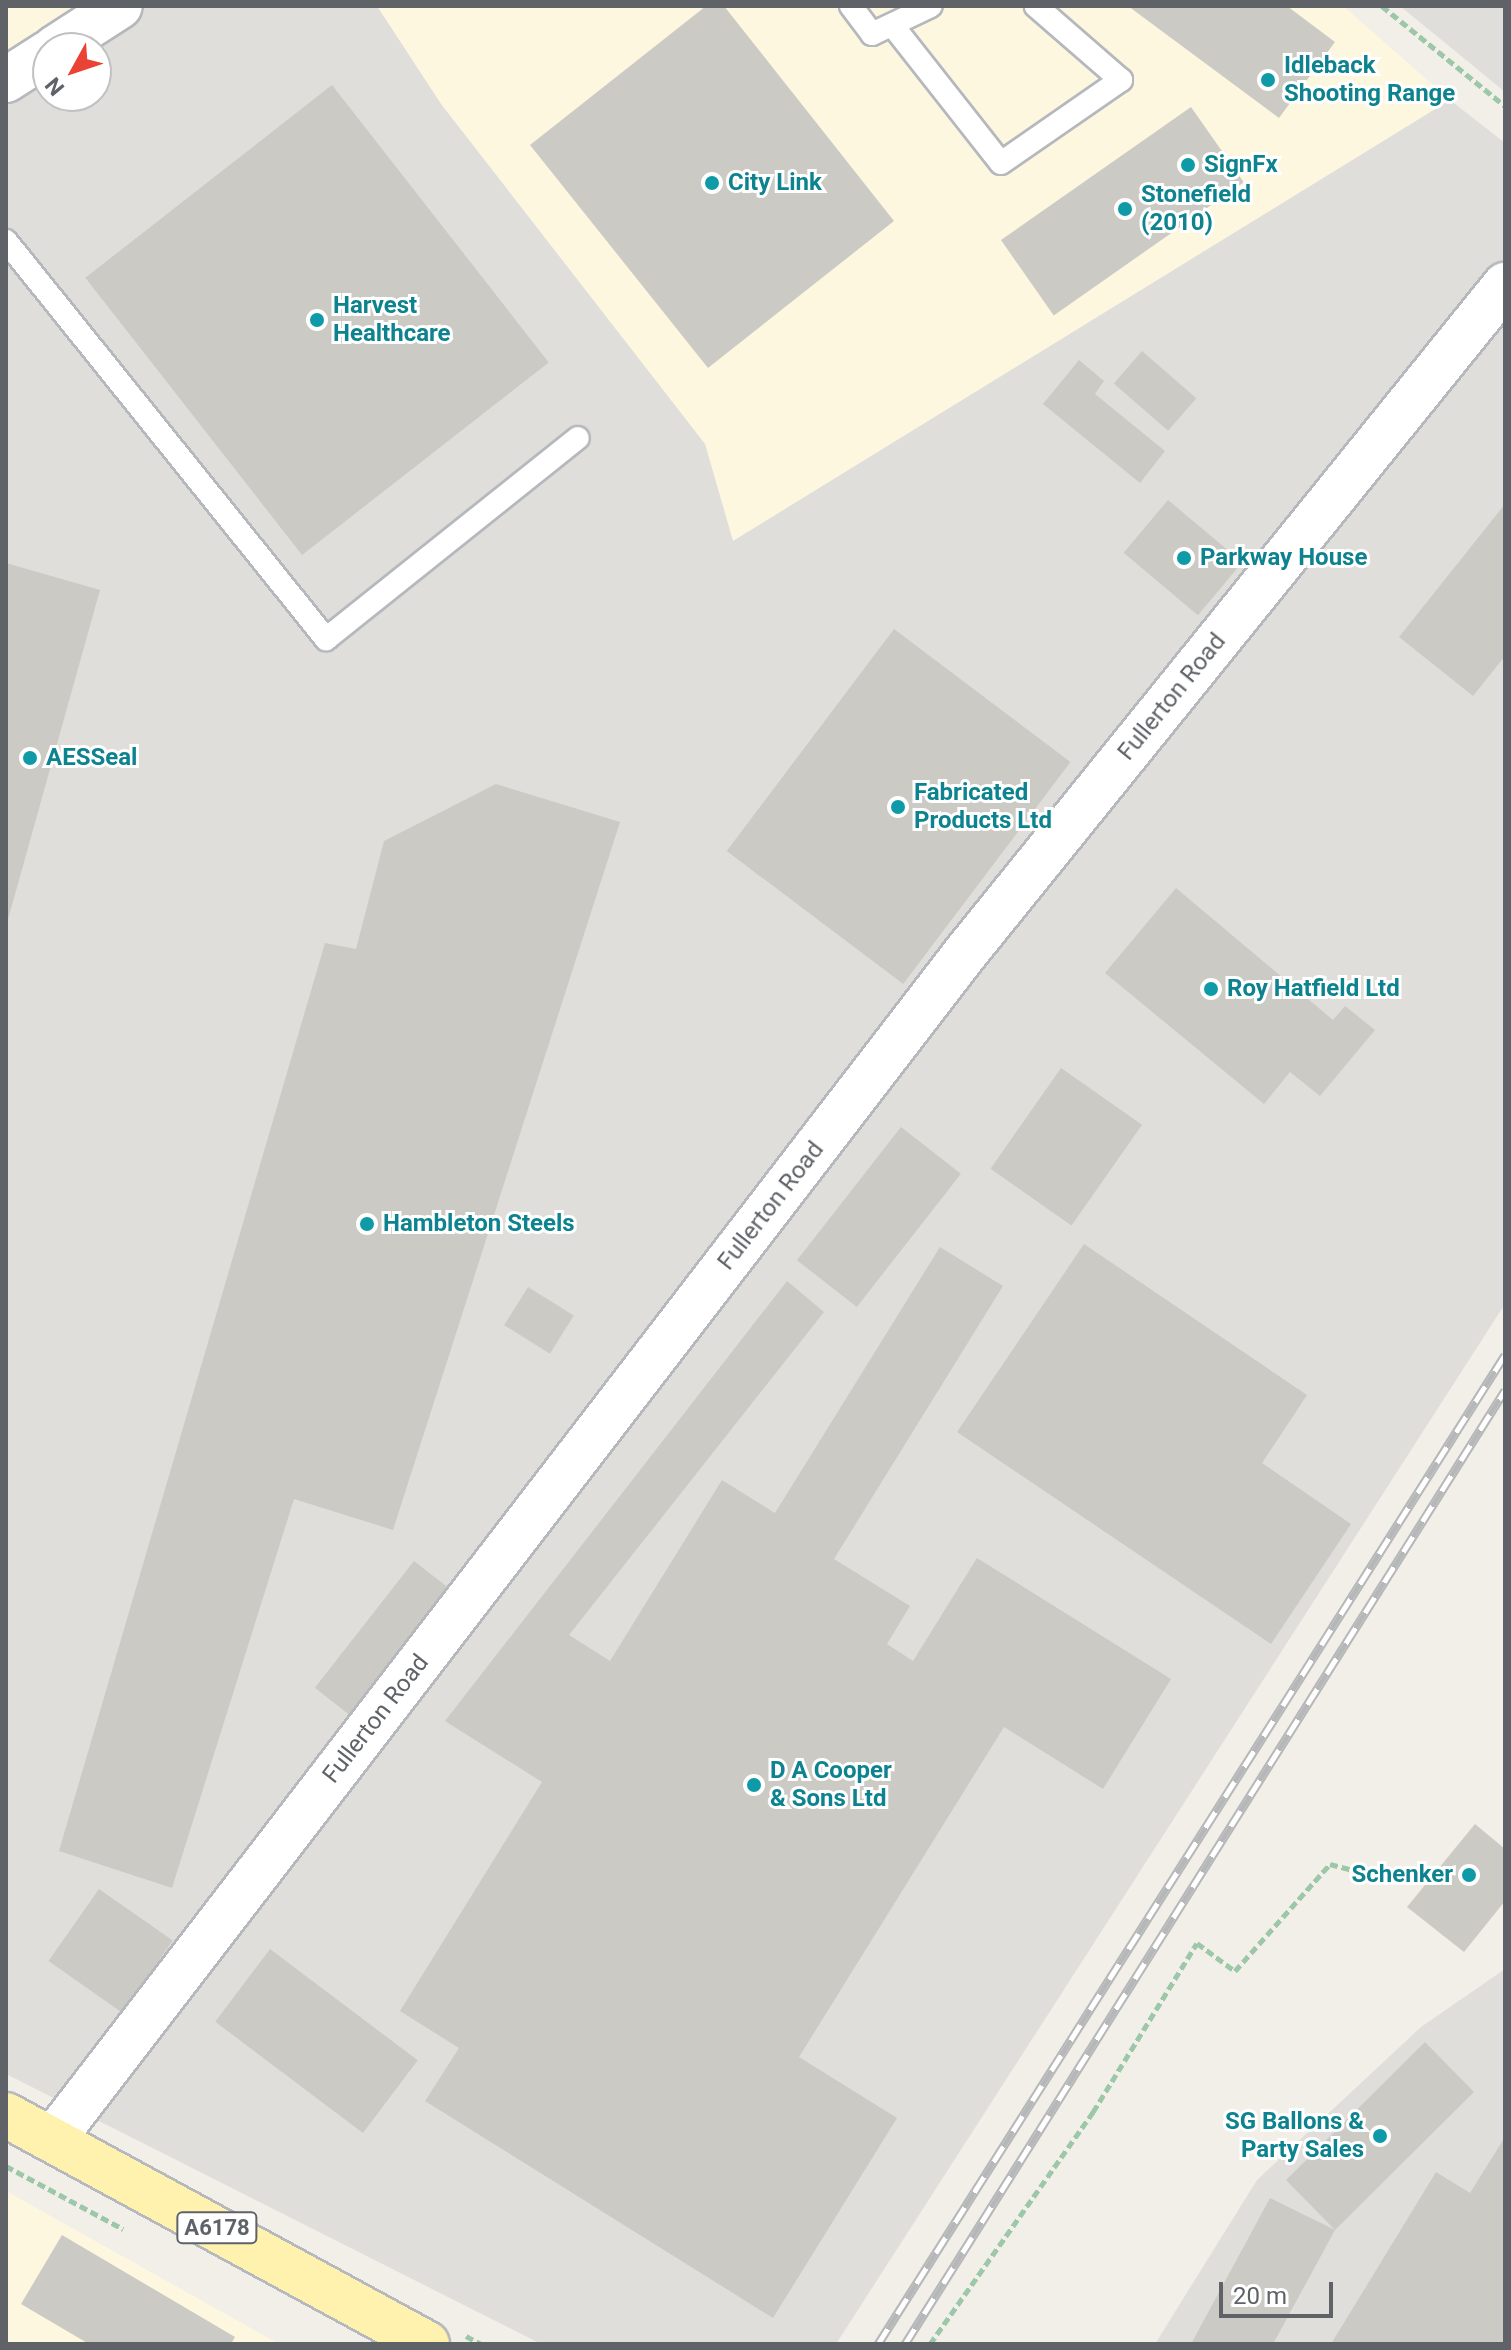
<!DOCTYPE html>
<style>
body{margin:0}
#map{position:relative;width:1511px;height:2350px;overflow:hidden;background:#f1efe8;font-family:Roboto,sans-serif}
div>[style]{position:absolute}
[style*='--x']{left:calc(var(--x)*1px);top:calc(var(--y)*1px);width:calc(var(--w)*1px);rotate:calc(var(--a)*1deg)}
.commercial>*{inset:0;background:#fef7e0}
.industrial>*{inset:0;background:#e0deda}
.building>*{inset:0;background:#cccac5;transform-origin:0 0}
.path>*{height:5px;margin-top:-2.5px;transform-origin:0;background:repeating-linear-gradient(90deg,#9cc7a9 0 8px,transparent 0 12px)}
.roads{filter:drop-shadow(2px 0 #b5b8bc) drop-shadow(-2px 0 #b5b8bc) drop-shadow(0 2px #b5b8bc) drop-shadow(0 -2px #b5b8bc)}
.service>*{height:22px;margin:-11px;padding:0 11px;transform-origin:11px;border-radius:11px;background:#fff}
.minor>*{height:44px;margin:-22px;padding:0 22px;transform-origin:22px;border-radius:22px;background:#fff}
.primary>*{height:44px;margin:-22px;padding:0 22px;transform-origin:22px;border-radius:22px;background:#fff2af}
.rail>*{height:9px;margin-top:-4.5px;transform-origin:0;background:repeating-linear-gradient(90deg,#fff 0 18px,#b6b7b8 0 36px);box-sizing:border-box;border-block:2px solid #b6b7b8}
.dots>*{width:22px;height:22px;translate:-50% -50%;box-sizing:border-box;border:4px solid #fff;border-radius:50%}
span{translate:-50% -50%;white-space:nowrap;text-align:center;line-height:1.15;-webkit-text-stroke:6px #fff;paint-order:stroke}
.shield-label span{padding:2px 6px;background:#fff;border:2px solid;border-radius:6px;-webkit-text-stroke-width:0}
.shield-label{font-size:22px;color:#5f6368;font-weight:700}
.culture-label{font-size:24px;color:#0d838f;font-weight:700}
.left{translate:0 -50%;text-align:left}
.right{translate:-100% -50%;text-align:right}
.street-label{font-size:24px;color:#5f6368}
.frame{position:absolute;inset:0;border:8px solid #5f6368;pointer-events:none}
.north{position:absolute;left:32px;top:32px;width:80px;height:80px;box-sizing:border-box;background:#fff;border:2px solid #bfc1c3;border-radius:50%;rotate:230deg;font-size:22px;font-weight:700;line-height:32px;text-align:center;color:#5f6368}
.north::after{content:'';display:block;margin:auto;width:28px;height:36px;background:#ea4335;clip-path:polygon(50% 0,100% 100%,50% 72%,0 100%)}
.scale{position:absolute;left:1219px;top:2282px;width:114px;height:36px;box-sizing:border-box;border:4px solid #5f6368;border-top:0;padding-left:10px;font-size:24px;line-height:28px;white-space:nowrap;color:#5f6368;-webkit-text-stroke:6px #fff;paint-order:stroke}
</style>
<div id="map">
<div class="commercial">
<div style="clip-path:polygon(6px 6px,120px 6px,6px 80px)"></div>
<div style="clip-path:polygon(377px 6px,1343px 6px,1450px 100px,733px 541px,705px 444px,441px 104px)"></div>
<div style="clip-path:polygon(6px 2191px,279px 2344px,6px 2344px)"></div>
</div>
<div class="industrial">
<div style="clip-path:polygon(120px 6px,377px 6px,441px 104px,705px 444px,733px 541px,1450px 100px,1505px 143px,1505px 1304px,836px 2344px,541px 2344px,6px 2074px,6px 80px,48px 53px,48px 96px,96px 96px,96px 48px,55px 48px)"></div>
<div style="clip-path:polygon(1400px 6px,1505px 6px,1505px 92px)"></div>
<div style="clip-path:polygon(1505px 1969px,1505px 2344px,1155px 2344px,1257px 2180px,1421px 2027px)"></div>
</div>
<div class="building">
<div style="clip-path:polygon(706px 6px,724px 6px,894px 221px,708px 368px,530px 145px)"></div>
<div style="clip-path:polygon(1128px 6px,1287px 6px,1335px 42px,1279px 118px)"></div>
<div style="left:332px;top:85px;width:352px;height:313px;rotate:52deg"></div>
<div style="left:1191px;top:107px;width:92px;height:232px;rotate:55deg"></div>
<div style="left:1142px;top:351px;width:72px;height:43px;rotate:41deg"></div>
<div style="clip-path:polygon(1079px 360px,1104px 381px,1095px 394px,1165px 451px,1140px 483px,1043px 404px)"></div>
<div style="left:1168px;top:500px;width:97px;height:69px;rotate:40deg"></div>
<div style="clip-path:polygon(1505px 504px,1505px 656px,1473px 696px,1399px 637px)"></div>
<div style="clip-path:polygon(6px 563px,100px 590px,7px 923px,6px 923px)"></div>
<div style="left:894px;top:629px;width:221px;height:278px;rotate:37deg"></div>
<div style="clip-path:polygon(496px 784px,620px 822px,393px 1530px,294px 1499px,172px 1888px,59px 1851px,325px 943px,356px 949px,384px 841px)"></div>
<div style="clip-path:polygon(1176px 888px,1333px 1020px,1345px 1006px,1375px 1030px,1320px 1096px,1290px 1072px,1264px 1104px,1105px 973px)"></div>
<div style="left:1061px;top:1068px;width:99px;height:123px;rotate:35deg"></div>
<div style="left:901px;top:1127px;width:76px;height:169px;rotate:38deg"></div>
<div style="clip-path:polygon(1084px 1244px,1307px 1395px,1262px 1463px,1351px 1524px,1271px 1644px,957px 1432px)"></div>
<div style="clip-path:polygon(940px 1247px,1003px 1286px,834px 1559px,910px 1606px,887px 1644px,913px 1661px,977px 1558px,1171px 1679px,1103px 1789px,1004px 1727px,799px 2057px,897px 2118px,773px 2318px,425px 2101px,459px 2048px,400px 2011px,542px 1782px,445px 1721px,787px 1281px,824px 1312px,569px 1635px,610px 1661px,722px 1480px,775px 1513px)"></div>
<div style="left:528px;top:1287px;width:54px;height:45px;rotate:32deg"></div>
<div style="left:414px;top:1561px;width:46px;height:161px;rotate:38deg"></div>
<div style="clip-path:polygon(1475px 1824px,1505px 1849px,1505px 1901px,1464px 1952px,1407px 1907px)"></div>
<div style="left:99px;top:1889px;width:90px;height:88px;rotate:35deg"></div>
<div style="left:270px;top:1949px;width:185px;height:91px;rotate:37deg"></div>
<div style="clip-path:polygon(1425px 2042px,1474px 2092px,1335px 2230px,1273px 2344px,1191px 2344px,1270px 2198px,1335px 2230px,1286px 2180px)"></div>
<div style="clip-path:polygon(1505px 2137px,1505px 2344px,1331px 2344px,1436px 2172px,1470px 2193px)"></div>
<div style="clip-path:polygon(62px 2235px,235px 2337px,231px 2344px,89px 2344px,21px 2304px)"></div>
</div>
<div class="path">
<div style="--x:1382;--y:6;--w:159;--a:39.1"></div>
<div style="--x:6;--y:2166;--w:133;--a:28.3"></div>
<div style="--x:466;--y:2336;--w:17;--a:28"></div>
<div style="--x:930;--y:2344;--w:284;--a:-54.9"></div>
<div style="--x:1093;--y:2112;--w:198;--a:-58.4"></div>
<div style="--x:1197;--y:1943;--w:47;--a:36.4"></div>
<div style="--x:1235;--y:1971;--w:143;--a:-48.4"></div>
<div style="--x:1330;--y:1864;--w:59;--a:14.7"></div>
</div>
<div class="roads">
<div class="service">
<div style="--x:851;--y:6;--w:35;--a:53"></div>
<div style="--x:872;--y:34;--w:65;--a:-25.4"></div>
<div style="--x:893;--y:26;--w:174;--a:51.8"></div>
<div style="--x:1001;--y:163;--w:146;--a:-34.7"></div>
<div style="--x:1121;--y:80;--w:113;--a:-139"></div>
<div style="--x:6;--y:241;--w:511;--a:51.2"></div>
<div style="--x:326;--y:639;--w:322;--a:-38.6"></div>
</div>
<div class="minor">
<div style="--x:55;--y:48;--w:77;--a:-32.9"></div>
<div style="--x:6;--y:80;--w:50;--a:-32.7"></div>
<div style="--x:53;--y:2139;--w:1493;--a:-52.43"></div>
<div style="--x:963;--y:956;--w:863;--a:-51.07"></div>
</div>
<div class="primary">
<div style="--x:6;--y:2115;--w:479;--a:28.5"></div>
</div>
</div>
<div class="rail">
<div style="--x:878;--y:2344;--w:1171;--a:-57.63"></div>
<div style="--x:905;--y:2344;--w:1127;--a:-57.83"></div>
</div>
<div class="dots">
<div style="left:1268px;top:80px;background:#0f9aa8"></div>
<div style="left:1188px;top:165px;background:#0f9aa8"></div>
<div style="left:712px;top:183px;background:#0f9aa8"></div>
<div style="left:1125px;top:209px;background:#0f9aa8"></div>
<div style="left:317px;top:320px;background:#0f9aa8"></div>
<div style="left:1184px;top:558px;background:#0f9aa8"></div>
<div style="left:30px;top:758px;background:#0f9aa8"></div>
<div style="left:898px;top:807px;background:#0f9aa8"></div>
<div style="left:1211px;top:989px;background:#0f9aa8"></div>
<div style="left:367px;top:1224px;background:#0f9aa8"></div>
<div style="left:754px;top:1785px;background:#0f9aa8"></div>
<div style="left:1469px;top:1875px;background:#0f9aa8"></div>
<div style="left:1380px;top:2136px;background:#0f9aa8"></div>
</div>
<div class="shield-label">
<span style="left:217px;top:2228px">A6178</span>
</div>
<div class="culture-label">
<span class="left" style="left:1284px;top:80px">Idleback<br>Shooting Range</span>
<span class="left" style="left:1204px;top:165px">SignFx</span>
<span class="left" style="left:728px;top:183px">City Link</span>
<span class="left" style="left:1141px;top:209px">Stonefield<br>(2010)</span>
<span class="left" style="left:333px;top:320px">Harvest<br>Healthcare</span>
<span class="left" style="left:1200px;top:558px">Parkway House</span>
<span class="left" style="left:46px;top:758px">AESSeal</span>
<span class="left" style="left:914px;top:807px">Fabricated<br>Products Ltd</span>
<span class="left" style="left:1227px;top:989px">Roy Hatfield Ltd</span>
<span class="left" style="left:383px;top:1224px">Hambleton Steels</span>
<span class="left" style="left:770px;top:1785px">D A Cooper<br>&amp; Sons Ltd</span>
<span class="right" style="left:1453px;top:1875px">Schenker</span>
<span class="right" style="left:1364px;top:2136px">SG Ballons &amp;<br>Party Sales</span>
</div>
<div class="street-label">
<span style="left:1172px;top:697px;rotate:-51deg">Fullerton Road</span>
<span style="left:771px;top:1206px;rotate:-52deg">Fullerton Road</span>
<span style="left:376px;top:1719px;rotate:-52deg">Fullerton Road</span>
</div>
<div class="frame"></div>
<div class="north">N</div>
<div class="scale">20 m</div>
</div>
